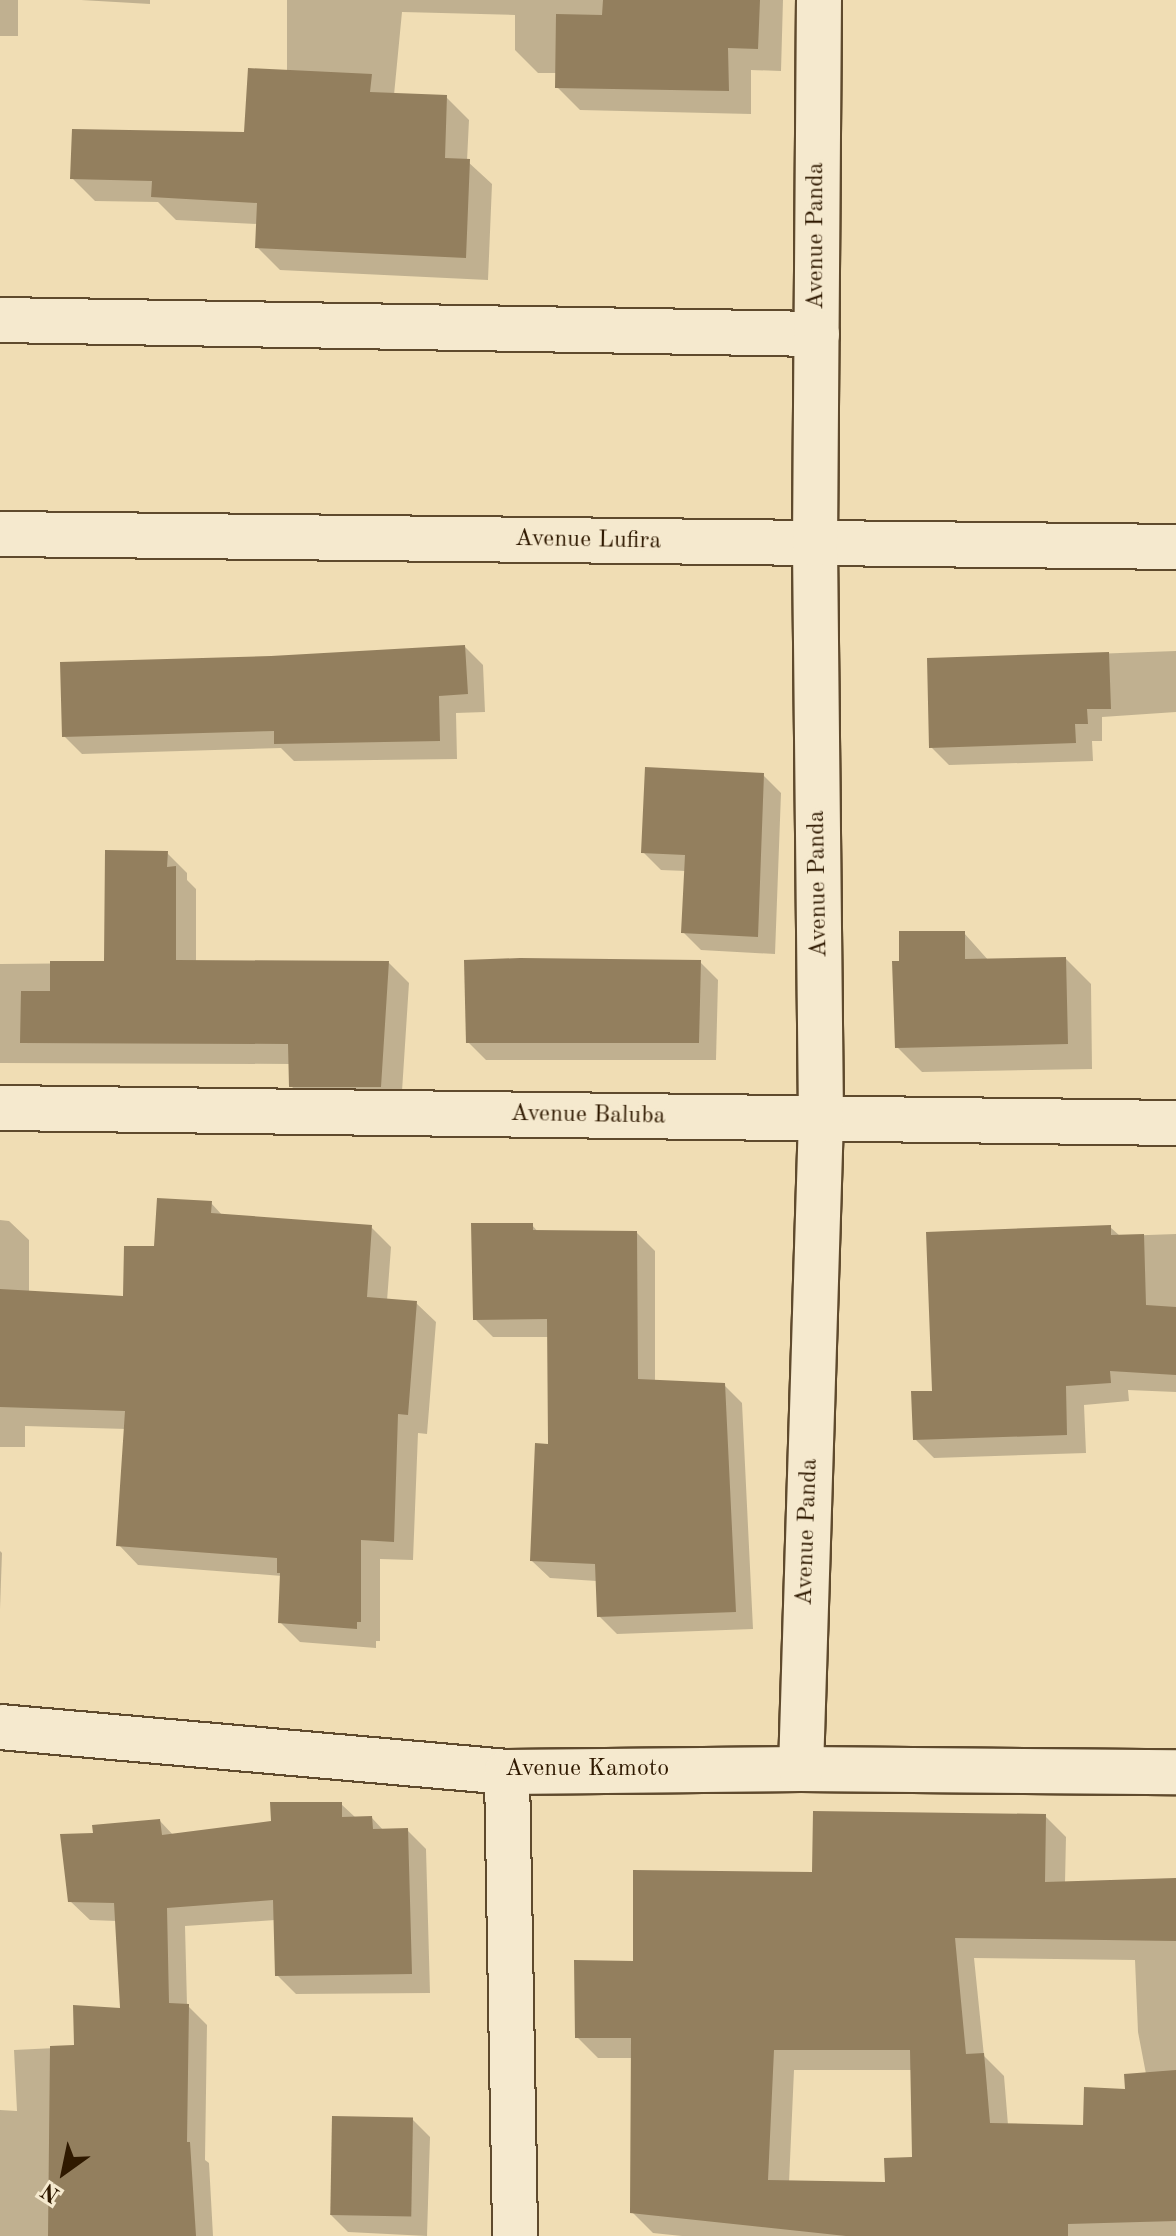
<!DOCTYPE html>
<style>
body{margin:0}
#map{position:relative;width:1176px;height:2236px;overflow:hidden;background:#f0ddb4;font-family:"Old Standard TT",serif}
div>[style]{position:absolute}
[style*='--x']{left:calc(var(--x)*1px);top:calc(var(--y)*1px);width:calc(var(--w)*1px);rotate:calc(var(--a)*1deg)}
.shadow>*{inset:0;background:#0003;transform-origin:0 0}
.building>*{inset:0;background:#937f5e;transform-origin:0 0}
.roads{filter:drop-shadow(2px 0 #5f4a2d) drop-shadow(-2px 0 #5f4a2d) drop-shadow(0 2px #5f4a2d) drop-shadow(0 -2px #5f4a2d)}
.minor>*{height:44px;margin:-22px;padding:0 22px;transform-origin:22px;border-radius:22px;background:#f5e9ce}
span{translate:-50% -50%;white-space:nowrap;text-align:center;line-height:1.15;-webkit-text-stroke:6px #f5e9ce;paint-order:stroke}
.street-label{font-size:24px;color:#2f1900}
.north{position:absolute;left:24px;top:2132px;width:80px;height:80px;-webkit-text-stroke:6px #f5e9ce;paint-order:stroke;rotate:213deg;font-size:22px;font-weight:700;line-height:32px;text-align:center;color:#2f1900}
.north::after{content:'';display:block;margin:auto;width:28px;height:36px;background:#2f1900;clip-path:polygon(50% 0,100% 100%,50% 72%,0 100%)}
</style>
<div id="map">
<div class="shadow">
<div style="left:0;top:0;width:18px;height:36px"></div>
<div style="clip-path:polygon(81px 0,150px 0,150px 4px)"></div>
<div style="clip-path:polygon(287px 0,783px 0,781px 71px,751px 70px,751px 114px,580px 110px,557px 87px,557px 73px,538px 73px,515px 50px,515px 15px,402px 12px,394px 95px,446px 97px,469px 120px,467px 161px,492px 184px,488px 280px,280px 270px,257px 247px,258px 224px,176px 220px,158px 202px,95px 201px,72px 178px,246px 134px,287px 72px)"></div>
<div style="clip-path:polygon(465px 647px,483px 665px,485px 712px,456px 713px,457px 759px,294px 761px,281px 748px,82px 754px,64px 736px,272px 658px)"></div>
<div style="clip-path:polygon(1176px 651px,1176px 712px,1102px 717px,1102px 741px,1092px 741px,1093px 761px,949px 765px,931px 747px,929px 660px)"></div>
<div style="clip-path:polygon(763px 775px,781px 793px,775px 954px,701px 950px,683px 932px,686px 871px,661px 870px,643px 852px)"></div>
<div style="clip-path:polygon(167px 853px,187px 873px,187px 880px,196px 889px,196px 962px,389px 963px,409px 983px,401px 1107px,312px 1106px,291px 1086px,291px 1064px,0 1063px,0 964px,106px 963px)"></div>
<div style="clip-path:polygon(964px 933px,989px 961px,1066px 959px,1091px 984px,1092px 1069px,922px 1072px,897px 1047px,901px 963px)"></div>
<div style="clip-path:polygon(700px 962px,718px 980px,716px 1060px,486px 1060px,468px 1042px)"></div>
<div style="clip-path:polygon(211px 1203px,223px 1216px,371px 1227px,391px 1247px,387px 1301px,416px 1303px,436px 1322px,427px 1434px,418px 1433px,413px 1560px,380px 1559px,380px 1641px,376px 1641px,376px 1648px,300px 1642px,280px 1622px,282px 1576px,138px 1565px,119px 1545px,126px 1429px,25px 1426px,25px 1447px,0 1447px,0 1220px,9px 1221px,29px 1240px,29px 1293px,125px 1298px,156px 1248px)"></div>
<div style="clip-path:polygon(532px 1225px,539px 1233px,637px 1233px,655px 1251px,655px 1382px,724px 1385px,742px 1403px,753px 1629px,617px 1634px,599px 1616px,597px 1581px,550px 1578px,532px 1561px,550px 1446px,549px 1337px,493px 1337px,475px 1319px)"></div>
<div style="clip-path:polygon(1110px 1227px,1120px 1236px,1176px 1234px,1176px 1392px,1128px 1390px,1129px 1401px,1084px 1405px,1086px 1453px,934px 1458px,915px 1439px,934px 1393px)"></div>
<div style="clip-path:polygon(0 1551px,2px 1553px,0 1609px)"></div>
<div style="clip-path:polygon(341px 1804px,356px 1818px,372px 1818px,384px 1831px,407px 1830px,426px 1849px,430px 1993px,296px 1994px,277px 1975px,275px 1920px,185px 1926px,187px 2005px,207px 2025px,205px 2160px,209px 2163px,213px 2236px,0 2236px,0 2110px,17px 2111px,14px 2050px,76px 2047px,122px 2010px,117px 1921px,90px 1920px,70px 1901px,95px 1835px,160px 1821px,174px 1836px,273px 1823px)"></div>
<div style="clip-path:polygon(evenodd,1045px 1816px,1066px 1837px,1065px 1883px,1176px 1880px,1176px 2236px,682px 2236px,653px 2233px,632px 2212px,633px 2058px,598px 2058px,577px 2037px,635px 1963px,814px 1874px,1045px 1816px,974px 1958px,1135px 1960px,1138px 2032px,1146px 2074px,1085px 2128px,1008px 2125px,1004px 2076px,984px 2056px,974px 1958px,1045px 1816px,794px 2070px,912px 2070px,914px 2159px,887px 2184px,789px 2183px,794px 2070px)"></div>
<div style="clip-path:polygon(412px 2119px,430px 2137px,427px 2236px,348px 2232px,330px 2214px)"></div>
</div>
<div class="building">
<div style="clip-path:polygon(603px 0,760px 0,758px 49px,728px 48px,729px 91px,555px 88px,556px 14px,602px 15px)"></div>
<div style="clip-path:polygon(248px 68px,372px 74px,370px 92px,447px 95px,445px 158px,470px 159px,466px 258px,255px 248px,257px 203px,151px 197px,152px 181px,70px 179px,72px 129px,244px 132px)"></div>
<div style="clip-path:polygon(465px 645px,468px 694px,439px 696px,440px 741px,274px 744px,274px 731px,62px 737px,60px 662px,271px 656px)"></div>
<div style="clip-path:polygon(1109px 652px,1111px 709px,1087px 709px,1088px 724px,1075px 724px,1076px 743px,929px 748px,927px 658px)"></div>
<div style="clip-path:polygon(645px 767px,764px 773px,758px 937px,681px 933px,685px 855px,641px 853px)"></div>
<div style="clip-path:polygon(105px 850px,168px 851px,167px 867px,176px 866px,176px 960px,389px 961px,381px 1087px,289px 1087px,288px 1044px,20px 1043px,21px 991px,50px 991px,50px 961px,104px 961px)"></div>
<div style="clip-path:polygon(899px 931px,965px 931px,965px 959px,1066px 957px,1068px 1044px,895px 1048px,892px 961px,899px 961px)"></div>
<div style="clip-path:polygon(520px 958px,701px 960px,699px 1043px,466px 1043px,464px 960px)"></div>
<div style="clip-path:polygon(157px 1198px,212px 1201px,211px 1213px,372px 1225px,367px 1297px,417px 1301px,408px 1415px,398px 1414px,394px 1542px,361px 1540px,361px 1622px,357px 1622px,357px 1629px,278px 1623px,280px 1573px,277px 1573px,277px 1558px,116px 1546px,125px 1411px,0 1407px,0 1289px,123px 1296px,124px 1246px,154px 1246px)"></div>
<div style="clip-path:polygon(471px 1223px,533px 1223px,533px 1230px,637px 1231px,638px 1379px,725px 1383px,736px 1612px,597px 1617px,595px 1564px,530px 1561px,535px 1443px,548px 1444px,547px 1319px,473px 1320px)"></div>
<div style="clip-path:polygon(1111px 1225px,1111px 1235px,1144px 1234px,1146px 1305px,1176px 1307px,1176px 1375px,1110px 1371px,1111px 1383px,1066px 1386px,1067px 1435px,913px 1440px,911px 1391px,932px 1391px,926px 1232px)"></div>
<div style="clip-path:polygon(270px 1802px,342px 1802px,342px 1817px,372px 1816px,373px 1829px,408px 1828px,412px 1974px,275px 1976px,273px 1900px,167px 1908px,169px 2003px,189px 2004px,187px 2142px,190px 2142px,196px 2236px,48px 2236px,50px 2046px,74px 2045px,73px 2005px,120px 2008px,114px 1903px,68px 1902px,60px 1834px,93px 1833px,92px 1825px,160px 1819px,162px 1835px,271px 1821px)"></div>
<div style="clip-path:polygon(evenodd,813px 1811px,1046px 1814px,1045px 1882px,1176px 1878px,1176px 1941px,955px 1938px,966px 2054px,984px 2053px,990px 2123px,1083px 2125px,1084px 2087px,1125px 2089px,1124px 2074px,1176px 2070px,1176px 2221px,1068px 2224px,1068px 2236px,846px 2236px,630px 2213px,631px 2038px,575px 2038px,574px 1960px,633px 1961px,633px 1870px,812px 1872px,813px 1811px,774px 2050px,910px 2050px,912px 2157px,884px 2158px,885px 2182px,768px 2180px,774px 2050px)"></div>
<div style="left:332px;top:2116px;width:81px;height:99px;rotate:1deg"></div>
</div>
<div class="roads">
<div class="minor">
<div style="--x:0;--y:320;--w:817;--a:0.98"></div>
<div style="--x:0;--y:534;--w:1176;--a:0.63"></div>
<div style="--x:0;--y:1108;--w:1176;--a:0.73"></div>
<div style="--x:0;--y:1727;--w:509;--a:5.07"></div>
<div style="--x:507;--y:1772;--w:294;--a:-0.6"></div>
<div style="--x:801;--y:1769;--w:375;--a:0.5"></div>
<div style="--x:801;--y:1769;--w:650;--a:-88.24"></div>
<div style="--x:821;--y:1119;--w:575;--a:-90.6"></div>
<div style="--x:815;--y:544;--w:544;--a:-89.58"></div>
<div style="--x:507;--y:1772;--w:464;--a:89"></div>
</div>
</div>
<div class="street-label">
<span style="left:817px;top:236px;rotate:-90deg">Avenue Panda</span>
<span style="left:588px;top:541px;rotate:1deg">Avenue Lufira</span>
<span style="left:819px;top:884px;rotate:-91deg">Avenue Panda</span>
<span style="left:588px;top:1116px;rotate:1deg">Avenue Baluba</span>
<span style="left:808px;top:1532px;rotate:-88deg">Avenue Panda</span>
<span style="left:587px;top:1770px">Avenue Kamoto</span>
</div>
<div class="north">N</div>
</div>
